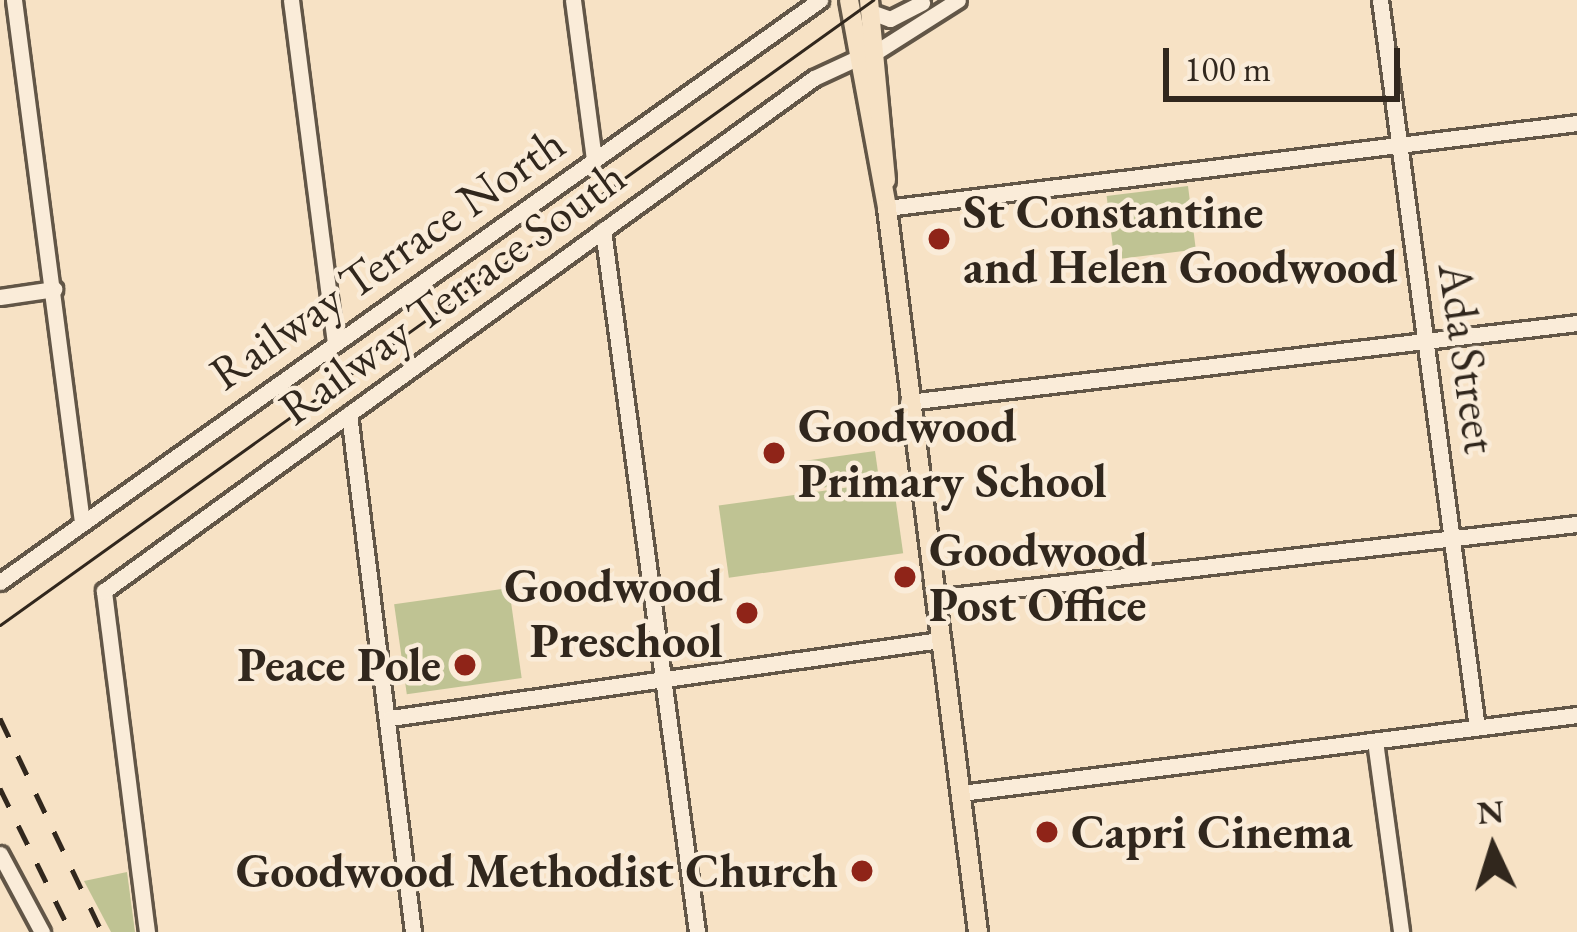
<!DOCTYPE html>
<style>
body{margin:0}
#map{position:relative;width:1577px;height:932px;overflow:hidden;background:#f7e2c5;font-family:"EB Garamond",serif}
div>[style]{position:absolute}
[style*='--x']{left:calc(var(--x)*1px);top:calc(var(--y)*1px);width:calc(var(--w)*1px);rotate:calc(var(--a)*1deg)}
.green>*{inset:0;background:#bfc393;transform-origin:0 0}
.roads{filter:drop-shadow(3px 0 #625647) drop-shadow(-3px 0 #625647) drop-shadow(0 3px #625647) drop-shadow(0 -3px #625647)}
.minor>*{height:15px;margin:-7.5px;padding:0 7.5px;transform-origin:7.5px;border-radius:7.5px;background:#faecd9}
.major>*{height:18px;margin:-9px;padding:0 9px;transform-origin:9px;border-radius:9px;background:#f7e2c5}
.tram>*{height:3px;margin:-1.5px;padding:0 1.5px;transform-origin:1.5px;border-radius:1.5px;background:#31271d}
.rail>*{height:4.5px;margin-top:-2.25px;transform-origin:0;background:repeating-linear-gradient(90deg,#31271d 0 21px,transparent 0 42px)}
.dots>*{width:33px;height:33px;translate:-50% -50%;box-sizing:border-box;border:6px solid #faecd9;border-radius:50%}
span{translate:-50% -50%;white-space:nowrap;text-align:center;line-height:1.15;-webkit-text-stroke:9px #faecd9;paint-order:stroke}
.poi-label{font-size:48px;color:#31271d;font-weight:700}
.left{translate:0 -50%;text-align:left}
.right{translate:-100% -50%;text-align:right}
.street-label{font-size:48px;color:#31271d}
.north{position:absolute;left:1433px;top:788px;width:120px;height:120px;-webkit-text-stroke:9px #faecd9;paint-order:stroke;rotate:356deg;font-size:33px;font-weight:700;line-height:48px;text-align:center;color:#31271d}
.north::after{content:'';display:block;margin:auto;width:42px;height:54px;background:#31271d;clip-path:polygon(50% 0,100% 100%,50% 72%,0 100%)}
.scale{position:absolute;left:1163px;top:48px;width:237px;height:54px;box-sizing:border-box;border:6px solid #31271d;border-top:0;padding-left:15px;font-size:36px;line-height:42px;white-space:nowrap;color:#31271d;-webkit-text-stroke:9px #faecd9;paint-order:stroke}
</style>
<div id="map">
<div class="green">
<div style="left:1188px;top:186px;width:64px;height:82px;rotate:83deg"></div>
<div style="left:875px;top:451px;width:29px;height:72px;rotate:82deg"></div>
<div style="left:893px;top:481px;width:73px;height:176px;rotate:82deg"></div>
<div style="left:509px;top:588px;width:91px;height:116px;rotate:82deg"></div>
<div style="clip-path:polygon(127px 872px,135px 932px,111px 932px,84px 881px)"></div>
</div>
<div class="roads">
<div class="minor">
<div style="--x:14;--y:0;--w:526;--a:82.58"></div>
<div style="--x:291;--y:0;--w:346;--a:82.7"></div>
<div style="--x:573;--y:0;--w:161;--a:82.5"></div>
<div style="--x:1380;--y:0;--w:734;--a:82.41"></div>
<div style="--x:871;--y:12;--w:20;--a:20"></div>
<div style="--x:890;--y:19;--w:36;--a:-27"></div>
<div style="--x:876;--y:52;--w:97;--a:-32.4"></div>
<div style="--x:887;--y:208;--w:695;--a:-7.02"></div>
<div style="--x:603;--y:230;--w:708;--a:82.37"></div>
<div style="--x:0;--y:297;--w:55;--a:-8.4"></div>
<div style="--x:908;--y:402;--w:674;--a:-6.73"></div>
<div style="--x:349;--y:414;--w:522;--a:82.96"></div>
<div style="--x:0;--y:582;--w:1006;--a:-35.37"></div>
<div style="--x:934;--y:598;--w:647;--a:-6.57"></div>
<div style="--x:390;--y:718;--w:556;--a:-8.07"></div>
<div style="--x:1375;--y:741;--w:193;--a:82.2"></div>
<div style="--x:961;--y:793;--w:621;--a:-7.22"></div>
<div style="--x:0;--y:854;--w:89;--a:61.7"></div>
<div style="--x:147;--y:932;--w:344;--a:-97.2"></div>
<div style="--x:104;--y:591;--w:876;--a:-35.85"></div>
<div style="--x:814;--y:78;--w:47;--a:-24.9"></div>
</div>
<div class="major">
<div style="--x:849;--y:0;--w:211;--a:79.6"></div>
<div style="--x:887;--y:208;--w:730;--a:82.84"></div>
<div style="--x:869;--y:0;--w:181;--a:84.6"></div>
</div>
</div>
<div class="tram">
<div style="--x:0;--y:625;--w:1074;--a:-35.6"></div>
</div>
<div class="rail">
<div style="--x:0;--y:718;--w:237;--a:64.5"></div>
<div style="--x:0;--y:788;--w:161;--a:63.8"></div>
</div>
<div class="dots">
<div style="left:939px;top:239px;background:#8f2418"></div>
<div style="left:774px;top:453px;background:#8f2418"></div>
<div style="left:905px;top:577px;background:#8f2418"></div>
<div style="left:747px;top:613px;background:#8f2418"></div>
<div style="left:465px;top:665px;background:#8f2418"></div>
<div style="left:1047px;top:832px;background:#8f2418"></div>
<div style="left:862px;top:871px;background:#8f2418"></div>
</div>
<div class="poi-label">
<span class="left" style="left:963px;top:239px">St Constantine<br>and Helen Goodwood</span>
<span class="left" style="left:798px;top:453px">Goodwood<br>Primary School</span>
<span class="left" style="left:929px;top:577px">Goodwood<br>Post Office</span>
<span class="right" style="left:723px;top:613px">Goodwood<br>Preschool</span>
<span class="right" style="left:441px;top:665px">Peace Pole</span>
<span class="left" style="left:1071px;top:832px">Capri Cinema</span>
<span class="right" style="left:838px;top:871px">Goodwood Methodist Church</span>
</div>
<div class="street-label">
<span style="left:387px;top:258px;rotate:-35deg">Railway Terrace North</span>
<span style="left:452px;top:292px;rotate:-36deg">Railway Terrace South</span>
<span style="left:1468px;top:358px;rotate:82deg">Ada Street</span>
</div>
<div class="north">N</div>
<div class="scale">100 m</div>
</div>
